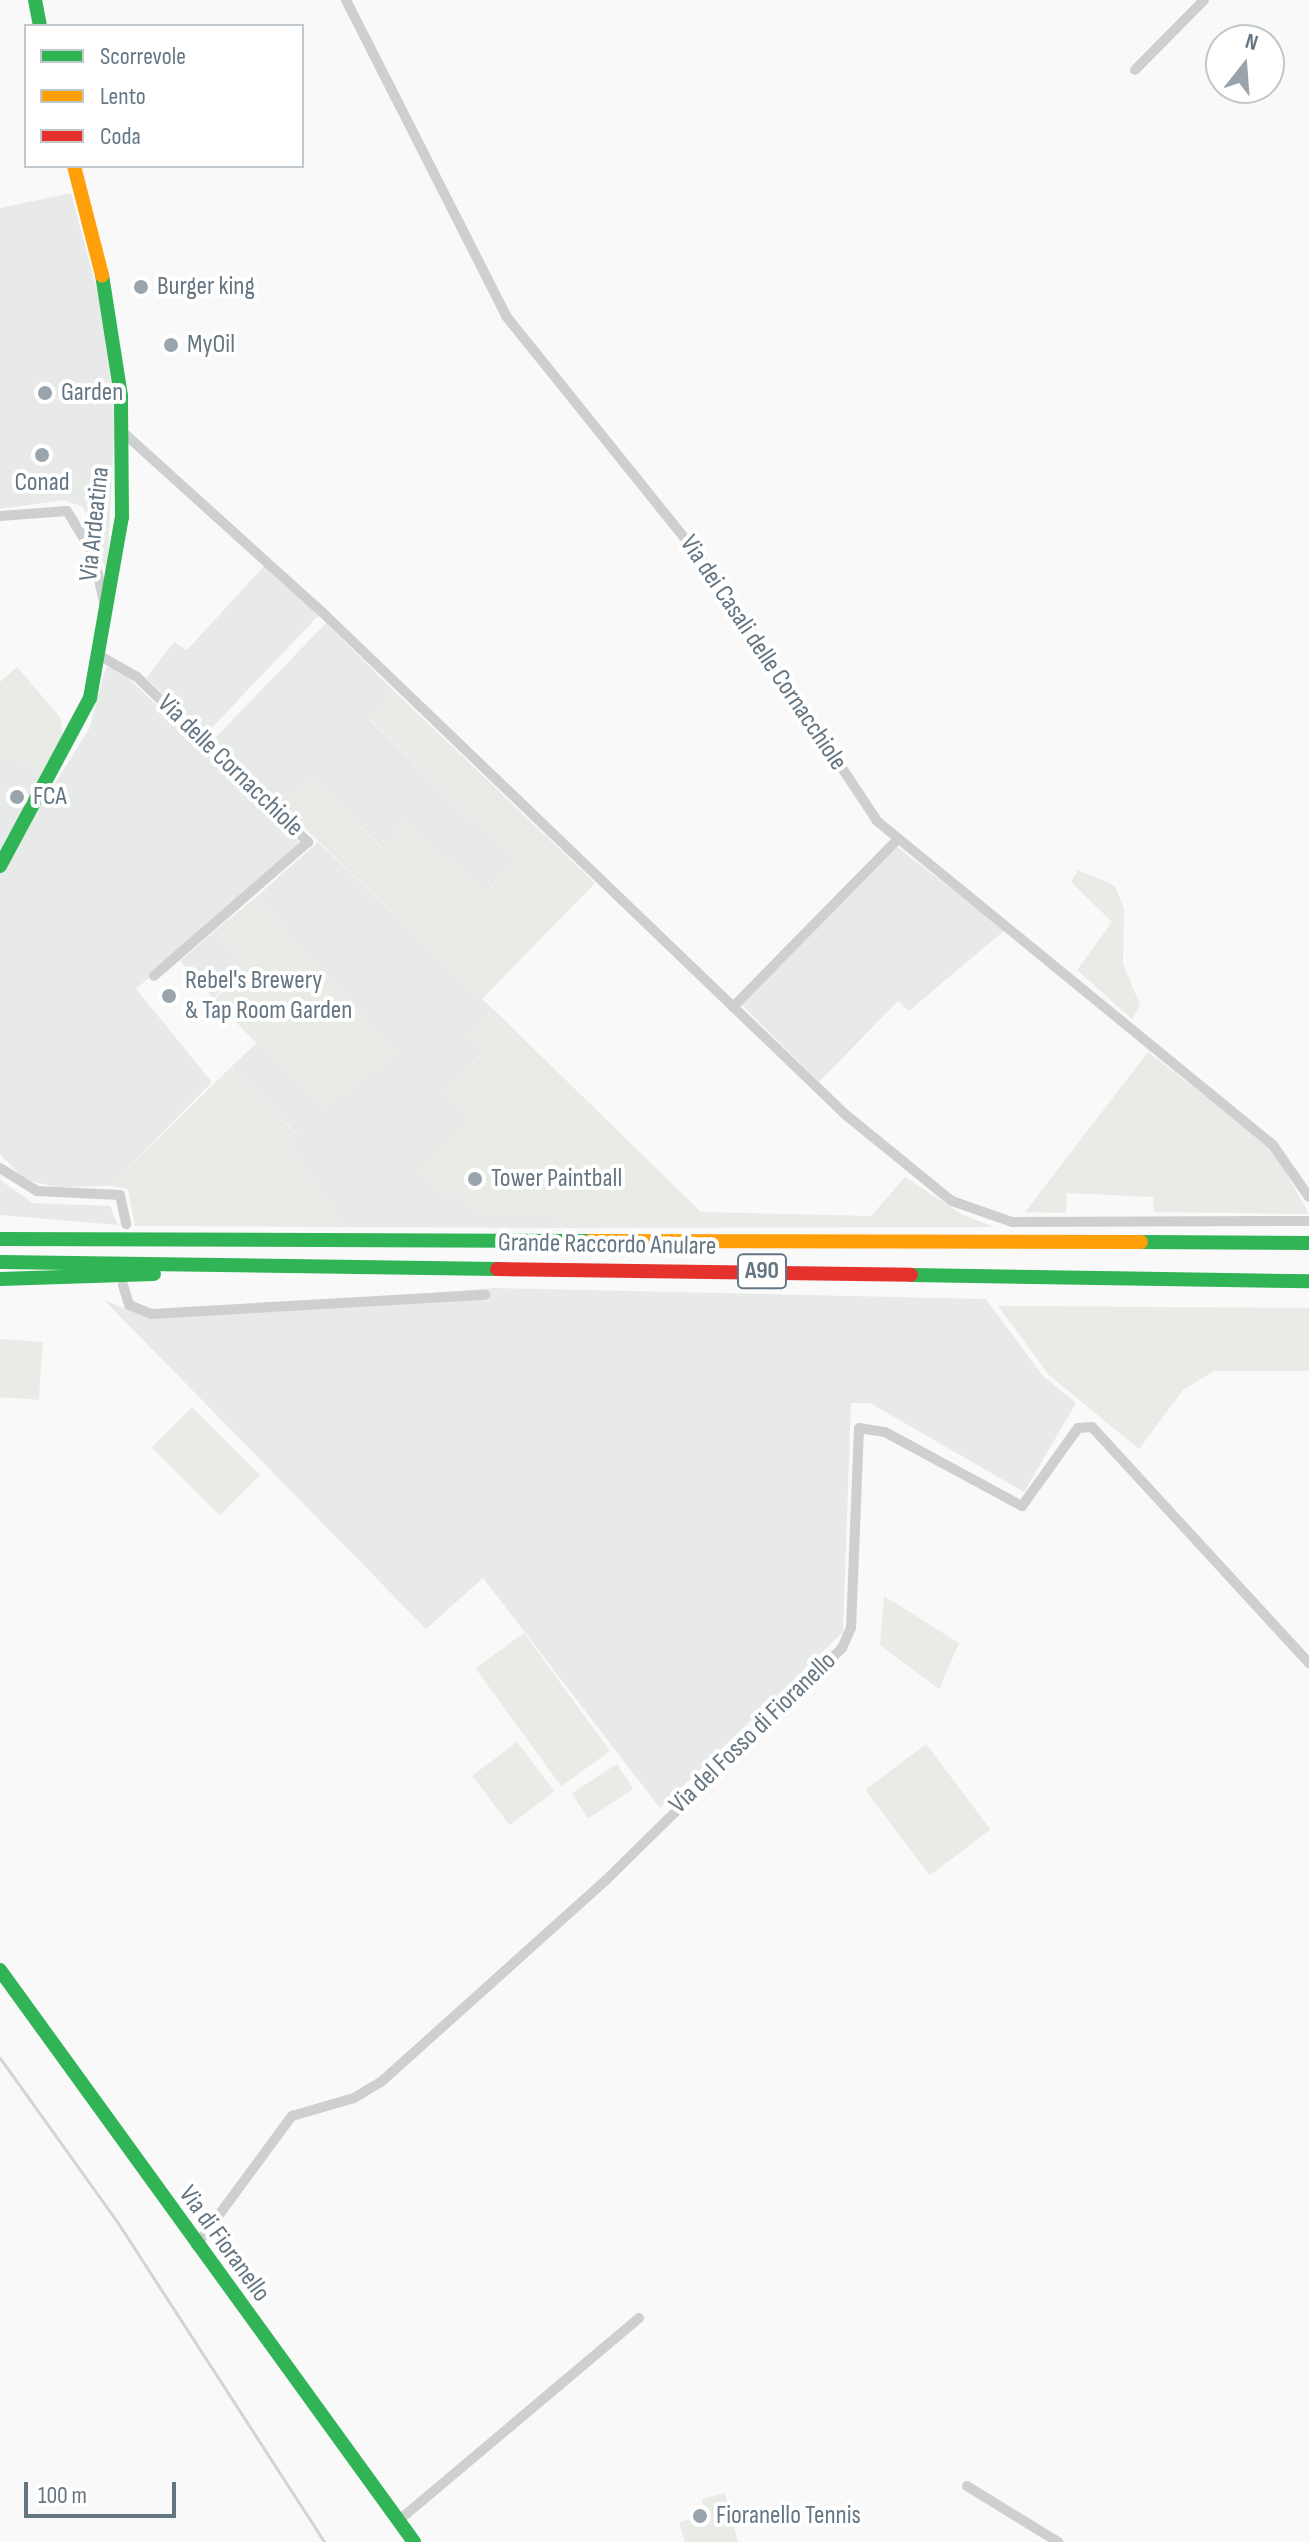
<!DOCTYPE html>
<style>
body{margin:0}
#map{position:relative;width:1309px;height:2542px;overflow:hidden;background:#f9f9f9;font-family:"Sofia Sans Condensed",sans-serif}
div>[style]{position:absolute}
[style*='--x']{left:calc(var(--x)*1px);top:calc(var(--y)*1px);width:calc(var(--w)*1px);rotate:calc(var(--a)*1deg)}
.built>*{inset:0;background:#e8e9e9;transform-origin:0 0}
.green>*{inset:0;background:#e8ebe6;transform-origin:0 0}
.stream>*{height:3px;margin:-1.5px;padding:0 1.5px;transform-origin:1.5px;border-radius:1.5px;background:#ced6d9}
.street>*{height:10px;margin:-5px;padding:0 5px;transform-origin:5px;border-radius:5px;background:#cecfd0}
.fast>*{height:14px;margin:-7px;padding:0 7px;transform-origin:7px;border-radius:7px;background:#30b455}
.slow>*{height:14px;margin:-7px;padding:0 7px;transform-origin:7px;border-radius:7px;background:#ff9f0a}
.jam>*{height:14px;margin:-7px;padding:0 7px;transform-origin:7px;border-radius:7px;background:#e5322d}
.dots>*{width:22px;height:22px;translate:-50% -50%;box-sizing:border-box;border:4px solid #fff;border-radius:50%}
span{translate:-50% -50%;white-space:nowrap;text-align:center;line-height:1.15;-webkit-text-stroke:8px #fff;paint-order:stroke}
.shield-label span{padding:2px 6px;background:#fff;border:2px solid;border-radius:6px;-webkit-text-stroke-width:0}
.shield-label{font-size:24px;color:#657683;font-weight:700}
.poi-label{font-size:26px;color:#657683}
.left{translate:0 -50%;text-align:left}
.street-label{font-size:26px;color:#657683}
.legend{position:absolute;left:24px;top:24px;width:280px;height:144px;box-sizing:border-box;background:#fff;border:2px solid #c1c8cd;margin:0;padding:10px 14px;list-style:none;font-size:24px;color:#657683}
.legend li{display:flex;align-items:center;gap:16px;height:40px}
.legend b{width:40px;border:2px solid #c1c8cd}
.north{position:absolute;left:1205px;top:24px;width:80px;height:80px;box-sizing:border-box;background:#fff;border:2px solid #c1c8cd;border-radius:50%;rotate:17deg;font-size:22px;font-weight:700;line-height:32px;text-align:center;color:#657683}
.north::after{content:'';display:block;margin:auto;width:28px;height:36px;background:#99a4ac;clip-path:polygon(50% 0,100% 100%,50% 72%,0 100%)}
.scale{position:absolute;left:24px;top:2482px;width:152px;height:36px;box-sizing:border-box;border:4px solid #657683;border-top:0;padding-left:10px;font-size:24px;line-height:28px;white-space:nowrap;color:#657683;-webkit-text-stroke:6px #fff;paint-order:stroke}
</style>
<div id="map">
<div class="built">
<div style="clip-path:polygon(71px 193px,101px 305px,115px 416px,107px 573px,83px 507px,64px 500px,0 509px,0 208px)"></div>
<div style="clip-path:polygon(265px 565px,318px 616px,206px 734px,146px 678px,174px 642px,187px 650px)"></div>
<div style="clip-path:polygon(326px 623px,393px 690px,370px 720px,515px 859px,485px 893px,405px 821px,383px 848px,311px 778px,283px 807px,213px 740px)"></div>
<div style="clip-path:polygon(106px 667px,118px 668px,301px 844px,136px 989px,212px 1082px,111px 1186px,58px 1187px,25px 1180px,0 1154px,0 871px,89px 729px)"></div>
<div style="clip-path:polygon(0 755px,48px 773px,0 853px)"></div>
<div style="clip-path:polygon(318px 842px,493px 1009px,468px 1037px,483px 1053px,446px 1093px,563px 1228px,345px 1227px,287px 1143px,297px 1134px,231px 1067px,259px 1041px,397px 1053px,255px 898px)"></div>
<div style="clip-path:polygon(897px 847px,1005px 930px,909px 1011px,898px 1001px,819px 1082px,742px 1005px)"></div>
<div style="left:216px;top:930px;width:50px;height:47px;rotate:49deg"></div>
<div style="clip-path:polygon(0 1180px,33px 1203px,110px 1206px,118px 1225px,0 1215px)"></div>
<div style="clip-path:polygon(493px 1288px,986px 1299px,1042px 1375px,1076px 1403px,1024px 1492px,870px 1403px,851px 1403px,843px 1632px,660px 1808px,483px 1578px,426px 1629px,104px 1300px,142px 1316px)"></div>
</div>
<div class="green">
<div style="clip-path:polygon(17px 667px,60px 717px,64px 742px,48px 773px,0 755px,0 682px)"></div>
<div style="clip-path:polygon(393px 690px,595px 883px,482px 999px,283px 807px,311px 778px,382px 848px,405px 820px,486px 893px,515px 859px,370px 719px)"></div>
<div style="clip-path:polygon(1078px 870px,1115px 886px,1124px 909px,1123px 964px,1140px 1005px,1132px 1019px,1077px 970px,1112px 922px,1071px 882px)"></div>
<div style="clip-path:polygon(255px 898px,397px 1053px,323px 1110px,214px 1000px,248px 968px,216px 930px)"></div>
<div style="clip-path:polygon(493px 1009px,701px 1212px,871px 1216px,905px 1177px,963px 1215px,995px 1227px,563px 1228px,549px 1212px,482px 1218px,457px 1191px,447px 1197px,419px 1168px,468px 1119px,446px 1093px,483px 1054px,467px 1037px)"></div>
<div style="clip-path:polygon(1148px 1052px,1273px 1149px,1309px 1214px,1154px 1212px,1153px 1197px,1067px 1193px,1066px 1213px,1025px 1212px)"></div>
<div style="clip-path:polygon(231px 1067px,297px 1135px,287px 1143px,345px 1227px,135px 1226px,128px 1189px,111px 1186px)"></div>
<div style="clip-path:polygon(998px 1306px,1309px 1308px,1309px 1371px,1214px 1371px,1183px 1390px,1139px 1449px,1049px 1375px)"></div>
<div style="left:0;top:1339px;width:43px;height:58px;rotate:4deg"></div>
<div style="left:192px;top:1407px;width:96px;height:57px;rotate:45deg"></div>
<div style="clip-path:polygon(884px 1596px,959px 1643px,939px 1689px,880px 1645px)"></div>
<div style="left:524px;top:1633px;width:146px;height:60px;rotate:54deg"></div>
<div style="left:517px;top:1742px;width:62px;height:56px;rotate:53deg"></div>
<div style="left:926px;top:1744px;width:107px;height:76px;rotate:53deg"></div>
<div style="left:617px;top:1764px;width:30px;height:54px;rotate:57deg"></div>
<div style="clip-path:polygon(725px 2493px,738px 2542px,685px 2542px,679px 2522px,704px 2515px,707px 2521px,702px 2499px)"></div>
</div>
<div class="stream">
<div style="--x:0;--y:2058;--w:203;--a:54.4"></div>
<div style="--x:118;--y:2223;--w:380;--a:57.1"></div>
</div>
<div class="street">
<div style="--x:346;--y:0;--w:354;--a:63.1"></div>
<div style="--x:506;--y:316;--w:330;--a:51.2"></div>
<div style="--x:713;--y:573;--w:297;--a:56.5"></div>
<div style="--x:877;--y:821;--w:512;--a:39.29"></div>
<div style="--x:1273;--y:1145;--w:63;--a:55.3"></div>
<div style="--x:1135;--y:70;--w:98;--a:-45.4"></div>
<div style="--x:126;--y:435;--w:264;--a:42.1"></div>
<div style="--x:322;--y:612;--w:726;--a:43.83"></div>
<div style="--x:846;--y:1115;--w:136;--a:39.1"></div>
<div style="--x:952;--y:1201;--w:64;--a:19.3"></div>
<div style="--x:1012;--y:1222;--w:297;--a:-0.2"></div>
<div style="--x:0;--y:516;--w:67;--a:-4.3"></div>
<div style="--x:67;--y:511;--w:52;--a:58.5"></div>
<div style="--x:94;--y:555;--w:49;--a:78.2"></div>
<div style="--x:102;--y:657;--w:40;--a:29.7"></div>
<div style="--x:137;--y:677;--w:238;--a:44"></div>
<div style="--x:308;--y:842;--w:204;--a:139"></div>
<div style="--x:733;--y:1007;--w:233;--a:-45.5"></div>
<div style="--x:0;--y:1168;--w:44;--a:31.9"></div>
<div style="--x:37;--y:1191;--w:83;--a:2.8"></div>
<div style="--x:120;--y:1195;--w:30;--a:78"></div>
<div style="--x:123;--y:1285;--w:21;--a:73"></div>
<div style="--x:129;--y:1305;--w:24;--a:22"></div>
<div style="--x:151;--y:1314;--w:335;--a:-3.3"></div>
<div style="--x:196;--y:2246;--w:162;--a:-53.6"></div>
<div style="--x:292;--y:2116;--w:65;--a:-16.2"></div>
<div style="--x:354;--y:2098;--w:31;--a:-31"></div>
<div style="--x:381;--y:2082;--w:302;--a:-41.9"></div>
<div style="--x:606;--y:1880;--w:331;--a:-44.5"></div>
<div style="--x:842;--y:1648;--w:22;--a:-66"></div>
<div style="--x:851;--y:1628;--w:200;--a:-87.7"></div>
<div style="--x:859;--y:1428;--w:26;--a:9"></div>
<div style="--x:885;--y:1432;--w:156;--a:28.4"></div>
<div style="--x:1022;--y:1506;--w:96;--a:-54.3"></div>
<div style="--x:1078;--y:1428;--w:14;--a:-4"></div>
<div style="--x:1092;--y:1427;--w:321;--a:47.4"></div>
<div style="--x:967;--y:2486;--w:107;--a:31.6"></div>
<div style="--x:398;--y:2521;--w:315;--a:-40.1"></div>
</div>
<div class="fast">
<div style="--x:35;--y:0;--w:26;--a:79"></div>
<div style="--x:0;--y:866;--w:191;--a:-61.8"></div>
<div style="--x:90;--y:698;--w:184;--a:-80"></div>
<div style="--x:122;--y:517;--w:121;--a:-90.5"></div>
<div style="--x:121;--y:396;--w:122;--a:-98.9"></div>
<div style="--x:0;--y:1239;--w:590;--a:0.19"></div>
<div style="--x:1141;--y:1242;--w:168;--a:0.3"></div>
<div style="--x:0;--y:1262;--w:497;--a:0.8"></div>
<div style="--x:911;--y:1275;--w:398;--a:0.9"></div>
<div style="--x:0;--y:1279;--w:154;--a:-1.9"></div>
<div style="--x:0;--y:1970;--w:706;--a:54.1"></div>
</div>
<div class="slow">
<div style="--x:74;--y:166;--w:113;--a:75.6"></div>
<div style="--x:590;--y:1241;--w:551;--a:0.1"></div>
</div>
<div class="jam">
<div style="--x:497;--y:1269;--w:414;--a:0.8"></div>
</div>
<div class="dots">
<div style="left:141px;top:287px;background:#99a4ac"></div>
<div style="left:171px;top:345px;background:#99a4ac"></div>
<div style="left:45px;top:393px;background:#99a4ac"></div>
<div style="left:42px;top:455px;background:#99a4ac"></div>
<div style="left:17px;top:797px;background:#99a4ac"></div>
<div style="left:169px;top:996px;background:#99a4ac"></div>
<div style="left:475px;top:1179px;background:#99a4ac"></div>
<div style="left:700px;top:2516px;background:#99a4ac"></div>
</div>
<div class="shield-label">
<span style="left:762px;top:1271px">A90</span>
</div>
<div class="poi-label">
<span class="left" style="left:157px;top:287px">Burger king</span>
<span class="left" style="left:187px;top:345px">MyOil</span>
<span class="left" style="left:61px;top:393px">Garden</span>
<span style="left:42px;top:483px">Conad</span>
<span class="left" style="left:33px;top:797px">FCA</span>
<span class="left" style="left:185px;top:996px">Rebel's Brewery<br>&amp; Tap Room Garden</span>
<span class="left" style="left:491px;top:1179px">Tower Paintball</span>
<span class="left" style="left:716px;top:2516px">Fioranello Tennis</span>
</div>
<div class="street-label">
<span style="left:95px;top:524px;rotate:-84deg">Via Ardeatina</span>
<span style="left:763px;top:653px;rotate:56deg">Via dei Casali delle Cornacchiole</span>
<span style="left:230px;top:766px;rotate:44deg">Via delle Cornacchiole</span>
<span style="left:607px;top:1245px;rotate:1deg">Grande Raccordo Anulare</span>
<span style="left:753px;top:1733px;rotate:-44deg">Via del Fosso di Fioranello</span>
<span style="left:224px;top:2244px;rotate:54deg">Via di Fioranello</span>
</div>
<ul class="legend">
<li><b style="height:10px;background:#30b455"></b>Scorrevole</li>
<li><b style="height:10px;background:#ff9f0a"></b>Lento</li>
<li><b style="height:10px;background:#e5322d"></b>Coda</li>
</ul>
<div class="north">N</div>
<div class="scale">100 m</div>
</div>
